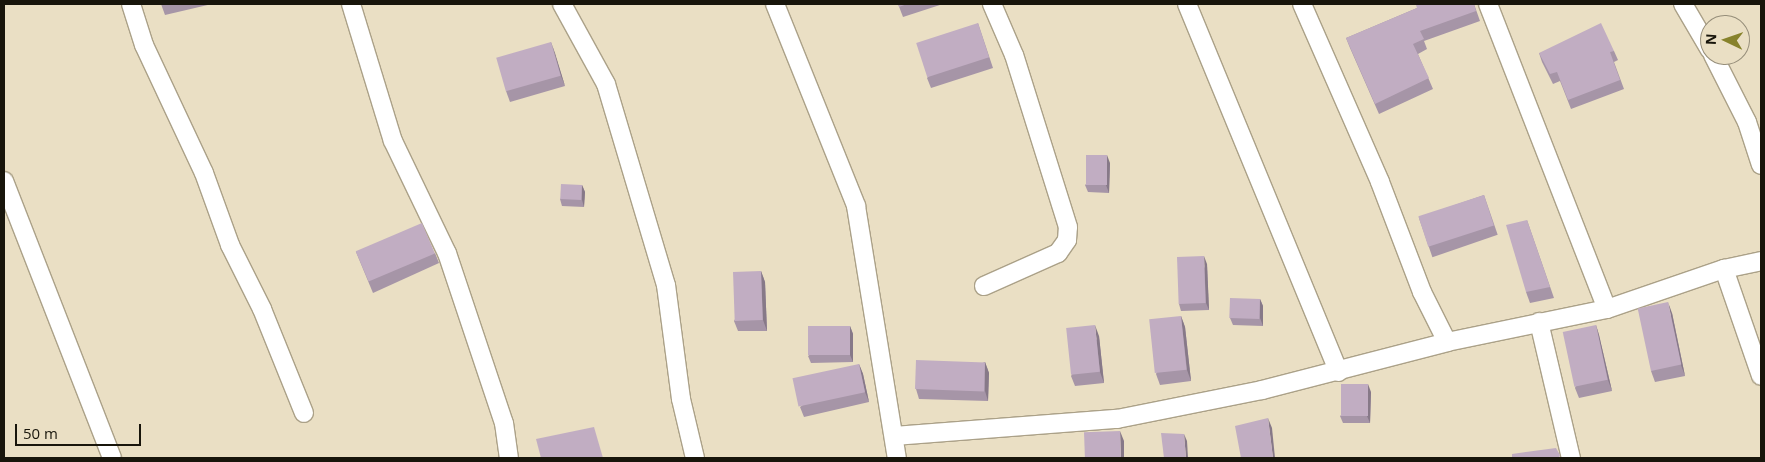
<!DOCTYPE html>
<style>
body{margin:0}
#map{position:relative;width:1765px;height:462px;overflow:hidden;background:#eadfc4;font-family:"Open Sans",sans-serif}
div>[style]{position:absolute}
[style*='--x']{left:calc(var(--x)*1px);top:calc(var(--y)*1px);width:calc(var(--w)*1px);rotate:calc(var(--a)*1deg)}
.roads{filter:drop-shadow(1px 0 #aba188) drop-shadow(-1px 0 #aba188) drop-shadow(0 1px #aba188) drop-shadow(0 -1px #aba188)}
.street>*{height:18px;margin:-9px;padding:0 9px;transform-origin:9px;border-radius:9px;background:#fff}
.wall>*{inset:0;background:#a695a7;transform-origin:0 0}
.shaded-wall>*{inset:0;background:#877988}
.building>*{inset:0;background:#c1adc2;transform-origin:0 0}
span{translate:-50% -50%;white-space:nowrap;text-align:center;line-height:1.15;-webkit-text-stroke:5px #eadfc4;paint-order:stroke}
.frame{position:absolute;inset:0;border:5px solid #18150b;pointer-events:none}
.north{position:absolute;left:1700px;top:15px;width:50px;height:50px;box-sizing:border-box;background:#eadfc4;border:1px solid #968e7a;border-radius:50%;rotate:273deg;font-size:14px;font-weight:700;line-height:20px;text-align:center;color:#18150b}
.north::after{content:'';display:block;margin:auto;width:18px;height:22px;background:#87822b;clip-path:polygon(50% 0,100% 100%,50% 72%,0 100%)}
.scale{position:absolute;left:15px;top:424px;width:126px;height:22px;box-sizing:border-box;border:2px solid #18150b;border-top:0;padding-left:6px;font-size:15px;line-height:18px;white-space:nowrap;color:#18150b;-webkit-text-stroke:4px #eadfc4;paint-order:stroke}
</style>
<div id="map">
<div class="roads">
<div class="street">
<div style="--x:131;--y:4;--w:43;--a:72.4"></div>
<div style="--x:144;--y:45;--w:141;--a:64.9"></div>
<div style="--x:204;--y:173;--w:77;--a:70.1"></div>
<div style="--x:230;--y:245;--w:72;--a:63.4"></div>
<div style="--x:262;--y:309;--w:112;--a:68"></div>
<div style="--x:351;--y:4;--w:143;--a:73"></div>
<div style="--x:393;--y:141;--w:124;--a:64.3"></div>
<div style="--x:447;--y:253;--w:179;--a:71.5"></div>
<div style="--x:504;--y:423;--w:35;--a:82"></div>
<div style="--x:562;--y:4;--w:91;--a:61.2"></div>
<div style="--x:606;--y:84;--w:210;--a:73.4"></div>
<div style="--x:666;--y:285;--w:115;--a:82.5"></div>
<div style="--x:681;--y:399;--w:61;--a:76.7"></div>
<div style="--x:775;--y:4;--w:218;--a:68.1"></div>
<div style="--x:856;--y:206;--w:255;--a:80.8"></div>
<div style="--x:1187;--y:4;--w:398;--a:67.6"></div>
<div style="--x:1302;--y:4;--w:194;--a:66.3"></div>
<div style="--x:1380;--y:182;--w:118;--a:69.1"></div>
<div style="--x:1422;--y:292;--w:56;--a:63.4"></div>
<div style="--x:1488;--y:4;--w:327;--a:68.7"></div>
<div style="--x:1683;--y:4;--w:53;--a:59.6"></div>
<div style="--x:1713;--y:55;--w:75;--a:63.1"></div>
<div style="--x:1747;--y:122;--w:45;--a:72"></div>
<div style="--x:4;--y:181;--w:297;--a:68.7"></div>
<div style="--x:1724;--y:269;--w:113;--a:70.9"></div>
<div style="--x:984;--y:286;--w:81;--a:-24"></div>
<div style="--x:1058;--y:253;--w:16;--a:-55"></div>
<div style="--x:1067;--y:240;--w:13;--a:-86"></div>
<div style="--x:1068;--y:227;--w:180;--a:-107.4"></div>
<div style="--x:1014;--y:55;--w:56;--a:-113.3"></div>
<div style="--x:1539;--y:322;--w:140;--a:76.8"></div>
<div style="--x:894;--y:436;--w:224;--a:-4.4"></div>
<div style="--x:1117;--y:419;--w:148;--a:-11.3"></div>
<div style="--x:1262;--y:390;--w:191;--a:-14.5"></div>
<div style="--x:1447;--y:342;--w:163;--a:-11.7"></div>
<div style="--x:1607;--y:309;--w:124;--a:-18.9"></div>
<div style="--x:1724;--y:269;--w:38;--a:-12"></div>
</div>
</div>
<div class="wall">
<div style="clip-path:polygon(161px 4px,212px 4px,165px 15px)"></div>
<div style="clip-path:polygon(898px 4px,943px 4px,903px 17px)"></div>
<div style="clip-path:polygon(1474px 4px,1480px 21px,1424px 41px,1427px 49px,1418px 54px,1433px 89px,1379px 114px,1350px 48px,1346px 38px,1417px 8px)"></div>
<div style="clip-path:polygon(978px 23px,993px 68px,931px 88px,927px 78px)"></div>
<div style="clip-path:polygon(551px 42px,565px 86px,510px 102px,506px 91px)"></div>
<div style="clip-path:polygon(1614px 51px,1618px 60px,1614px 62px,1624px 89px,1571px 109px,1560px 81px,1553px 84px,1542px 62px,1539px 53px)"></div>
<div style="clip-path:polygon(1110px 163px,1109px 193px,1088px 192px,1085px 185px)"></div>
<div style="clip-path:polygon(582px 185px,585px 192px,584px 207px,562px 206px,560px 199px)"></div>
<div style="left:1484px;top:195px;width:42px;height:69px;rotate:71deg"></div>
<div style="clip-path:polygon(1527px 220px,1554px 298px,1530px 303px,1526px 292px)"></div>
<div style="clip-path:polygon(356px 252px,435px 253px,439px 263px,373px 293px)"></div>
<div style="clip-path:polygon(1207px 264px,1209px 310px,1181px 311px,1179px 304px)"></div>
<div style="clip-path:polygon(761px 271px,765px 282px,767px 331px,738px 331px,734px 321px)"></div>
<div style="clip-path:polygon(1260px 299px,1263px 306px,1263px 326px,1233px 325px,1230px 318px)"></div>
<div style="clip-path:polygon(1672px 313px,1685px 376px,1655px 382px,1651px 371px)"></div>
<div style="clip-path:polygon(1181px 316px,1185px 327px,1191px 381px,1160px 385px,1156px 374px)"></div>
<div style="clip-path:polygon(1596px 325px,1599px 335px,1612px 391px,1579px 398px,1575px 388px)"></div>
<div style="clip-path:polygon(850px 326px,853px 334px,853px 362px,811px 363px,808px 356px)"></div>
<div style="clip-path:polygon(1099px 336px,1104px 383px,1075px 386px,1071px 376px)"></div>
<div style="clip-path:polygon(985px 362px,989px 373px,988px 401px,919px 399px,916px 389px)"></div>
<div style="clip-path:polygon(859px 364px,863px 374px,869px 402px,804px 417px,800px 407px)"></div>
<div style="clip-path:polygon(1371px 392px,1370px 423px,1343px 423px,1340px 416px)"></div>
</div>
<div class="shaded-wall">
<div style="clip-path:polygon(551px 42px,555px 53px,565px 86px,561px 76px)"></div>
<div style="clip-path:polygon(1107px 155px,1110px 163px,1109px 193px,1106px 185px)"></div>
<div style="clip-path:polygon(582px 185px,585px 192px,584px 207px,582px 200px)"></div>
<div style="clip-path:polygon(1204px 256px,1207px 264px,1209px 310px,1206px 303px)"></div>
<div style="clip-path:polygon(761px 271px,765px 282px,767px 331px,763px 320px)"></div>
<div style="clip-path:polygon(1260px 299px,1263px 306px,1263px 326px,1260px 318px)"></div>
<div style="clip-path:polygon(1668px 302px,1672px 313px,1685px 376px,1681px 365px)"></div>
<div style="clip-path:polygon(1181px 316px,1185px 327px,1191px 381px,1187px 370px)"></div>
<div style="clip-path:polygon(1095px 325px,1099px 336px,1104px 383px,1100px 372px)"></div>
<div style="clip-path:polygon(1596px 325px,1599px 335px,1612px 391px,1608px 380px)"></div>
<div style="clip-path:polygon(850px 326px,853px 334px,853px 362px,850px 355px)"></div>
<div style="clip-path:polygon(985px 362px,989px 373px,988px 401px,985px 391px)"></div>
<div style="clip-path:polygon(859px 364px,863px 374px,869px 402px,865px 392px)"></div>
<div style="clip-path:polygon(1368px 384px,1371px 392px,1370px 423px,1367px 416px)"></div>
<div style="clip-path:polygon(1268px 418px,1272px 428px,1275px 458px,1273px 458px)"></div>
<div style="clip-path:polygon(1120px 431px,1124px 441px,1124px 458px,1121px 458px)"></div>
<div style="clip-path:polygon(1184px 434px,1187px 441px,1188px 458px,1186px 458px)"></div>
</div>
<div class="building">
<div style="clip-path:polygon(898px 4px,907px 4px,899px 7px)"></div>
<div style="clip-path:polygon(1421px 4px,1474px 4px,1476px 11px,1420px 31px,1424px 39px,1413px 44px,1429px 78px,1375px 104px,1346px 38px,1417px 8px,1416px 5px)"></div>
<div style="left:978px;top:23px;width:36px;height:65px;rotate:72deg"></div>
<div style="clip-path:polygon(1601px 23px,1614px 51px,1610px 52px,1620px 80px,1568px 100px,1557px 72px,1550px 74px,1539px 53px)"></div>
<div style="left:551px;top:42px;width:35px;height:57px;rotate:74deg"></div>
<div style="left:1086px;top:155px;width:21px;height:30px"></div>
<div style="left:561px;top:184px;width:21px;height:15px;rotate:3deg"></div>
<div style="left:1484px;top:195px;width:32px;height:69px;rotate:72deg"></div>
<div style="clip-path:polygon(1527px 220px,1550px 287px,1526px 292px,1506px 225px)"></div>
<div style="left:422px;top:223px;width:33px;height:72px;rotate:67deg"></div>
<div style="left:1204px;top:256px;width:47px;height:27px;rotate:88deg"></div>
<div style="left:761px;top:271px;width:49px;height:28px;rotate:88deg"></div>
<div style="left:1230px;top:298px;width:30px;height:20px;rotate:2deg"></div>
<div style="left:1668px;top:302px;width:64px;height:31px;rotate:78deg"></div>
<div style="left:1181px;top:316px;width:54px;height:32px;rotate:84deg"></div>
<div style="left:1095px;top:325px;width:47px;height:29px;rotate:84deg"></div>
<div style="left:1596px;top:325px;width:56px;height:34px;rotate:78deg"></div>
<div style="left:850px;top:326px;width:29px;height:42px;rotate:90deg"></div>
<div style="left:916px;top:360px;width:69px;height:29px;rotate:2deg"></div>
<div style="left:859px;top:364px;width:29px;height:68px;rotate:78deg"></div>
<div style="left:1341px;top:384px;width:27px;height:32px"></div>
<div style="clip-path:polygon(1268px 418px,1273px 458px,1241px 458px,1235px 426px)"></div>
<div style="clip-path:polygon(594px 427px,603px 458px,541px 458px,536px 439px)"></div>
<div style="left:1120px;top:431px;width:27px;height:36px;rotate:88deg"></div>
<div style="clip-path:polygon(1161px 433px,1184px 434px,1186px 458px,1164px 458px)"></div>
<div style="clip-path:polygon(1556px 448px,1560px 455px,1559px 458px,1512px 458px,1512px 454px)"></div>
</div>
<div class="frame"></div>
<div class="north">N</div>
<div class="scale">50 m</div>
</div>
